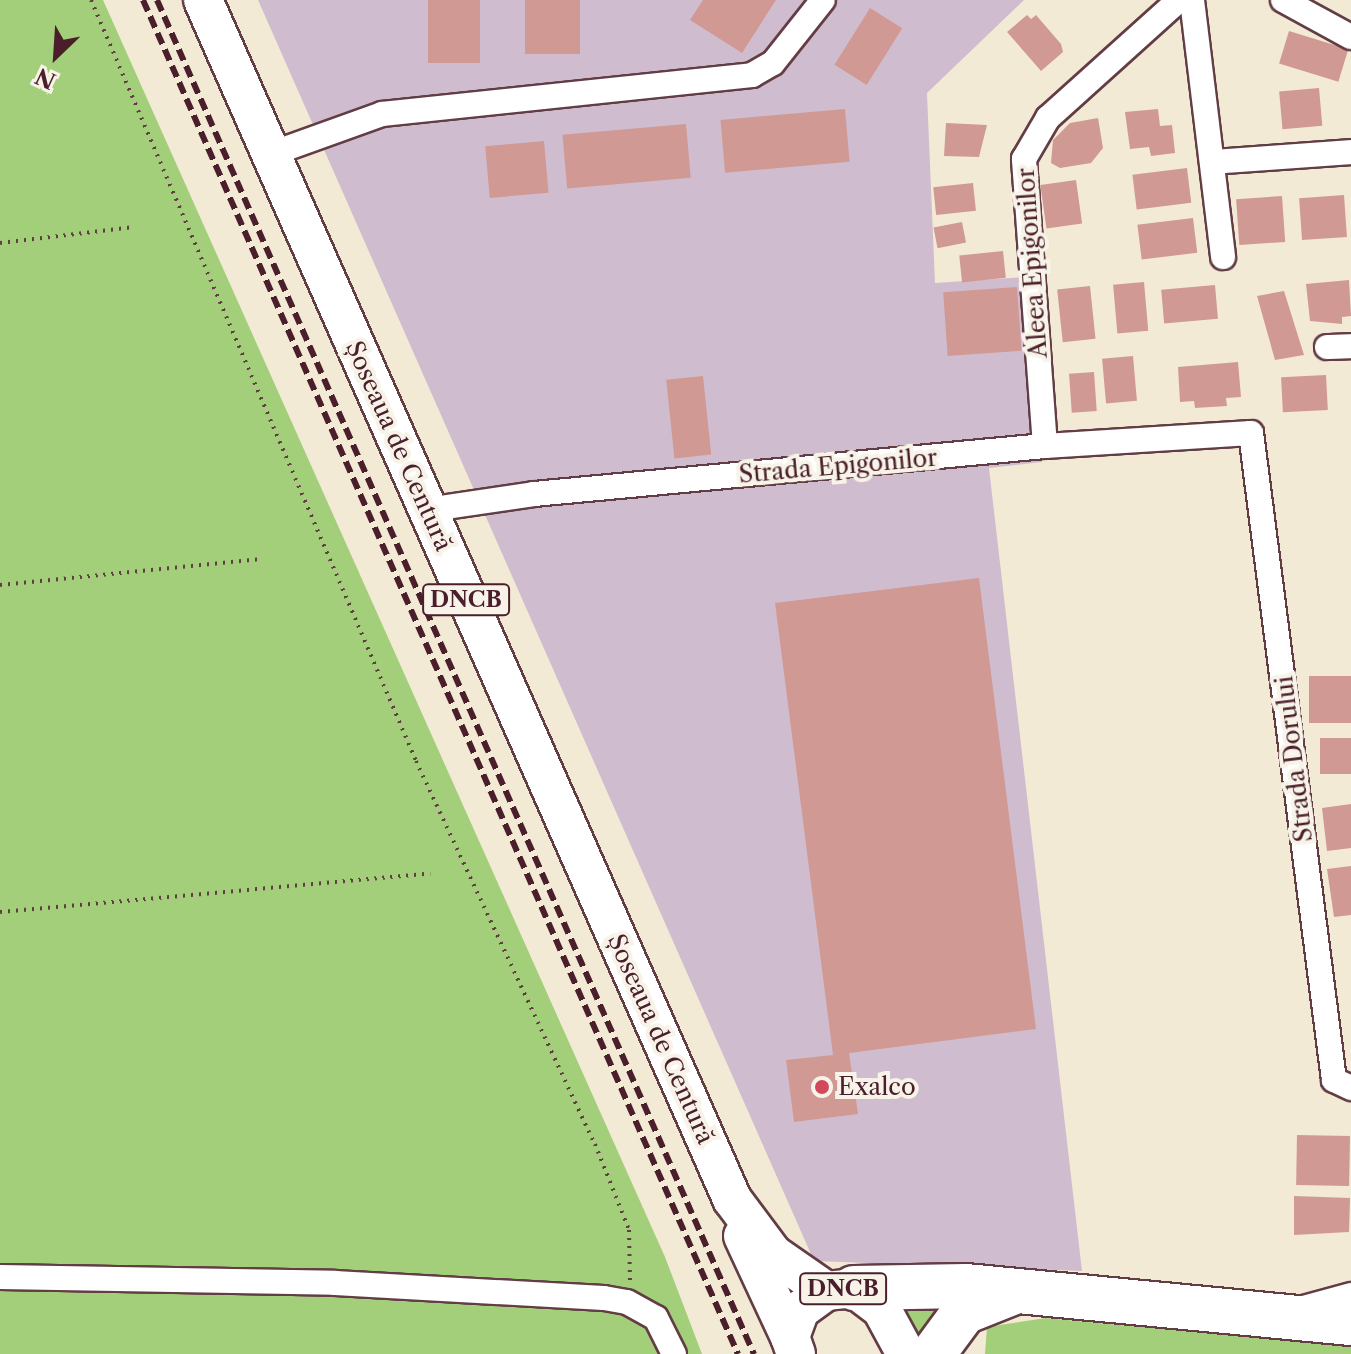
<!DOCTYPE html>
<meta charset="utf-8">
<style>
body{margin:0}
#map{position:relative;width:1351px;height:1354px;overflow:hidden;background:#f3ead5;font-family:"Libre Caslon Text",serif}
div>[style]{position:absolute}
[style*='--x']{left:calc(var(--x)*1px);top:calc(var(--y)*1px);width:calc(var(--w)*1px);rotate:calc(var(--a)*1deg)}
.industrial>*{inset:0;background:#cfbdcf}
.green>*{inset:0;background:#a3ce7a}
.building>*{inset:0;background:#d19994;transform-origin:0 0}
.path>*{height:4px;margin-top:-2px;transform-origin:0;background:repeating-linear-gradient(90deg,#633d44 0 2px,transparent 0 8px)}
.roads{filter:drop-shadow(2px 0 #633d44) drop-shadow(-2px 0 #633d44) drop-shadow(0 2px #633d44) drop-shadow(0 -2px #633d44)}
.street>*{height:24px;margin:-12px;padding:0 12px;transform-origin:12px;border-radius:12px;background:#fff}
.primary>*{height:38px;margin:-19px;padding:0 19px;transform-origin:19px;border-radius:19px;background:#fff}
.highway>*{height:44px;margin:-22px;padding:0 22px;transform-origin:22px;border-radius:22px;background:#fff}
.rail>*{height:6px;margin-top:-3px;transform-origin:0;background:repeating-linear-gradient(90deg,#4a1f2b 0 12px,transparent 0 18px)}
.dots>*{width:22px;height:22px;translate:-50% -50%;box-sizing:border-box;border:4px solid #f7f3e8;border-radius:50%}
span{translate:-50% -50%;white-space:nowrap;text-align:center;line-height:1.15;-webkit-text-stroke:8px #f7f3e8;paint-order:stroke}
.shield-label span{padding:2px 6px;background:#f7f3e8;border:2px solid;border-radius:6px;-webkit-text-stroke-width:0}
.shield-label{font-size:22px;color:#4a1f2b;font-weight:700}
.street-label{font-size:24px;color:#4a1f2b}
.poi-label{font-size:24px;color:#4a1f2b}
.left{translate:0 -50%;text-align:left}
.north{position:absolute;left:16px;top:16px;width:80px;height:80px;-webkit-text-stroke:6px #f7f3e8;paint-order:stroke;rotate:205deg;font-size:22px;font-weight:700;line-height:32px;text-align:center;color:#4a1f2b}
.north::after{content:'';display:block;margin:auto;width:28px;height:36px;background:#4a1f2b;clip-path:polygon(50% 0,100% 100%,50% 72%,0 100%)}
</style>
<div id="map">
<div class="industrial">
<div style="clip-path:polygon(258px 0,1024px 0,927px 93px,935px 283px,1027px 277px,1042px 462px,989px 468px,1082px 1271px,814px 1261px)"></div>
</div>
<div class="green">
<div style="clip-path:polygon(0 0,103px 0,665px 1257px,702px 1354px,0 1354px)"></div>
<div style="clip-path:polygon(967px 1295px,921px 1350px,899px 1299px)"></div>
<div style="clip-path:polygon(1046px 1318px,1141px 1327px,1162px 1325px,1351px 1347px,1351px 1354px,985px 1354px,987px 1327px)"></div>
</div>
<div class="building">
<div style="left:428px;top:0;width:52px;height:63px"></div>
<div style="left:525px;top:0;width:55px;height:54px"></div>
<div style="clip-path:polygon(703px 0,776px 0,742px 53px,690px 20px)"></div>
<div style="left:870px;top:8px;width:38px;height:67px;rotate:32deg"></div>
<div style="clip-path:polygon(1027px 15px,1031px 19px,1036px 15px,1061px 44px,1063px 52px,1041px 71px,1007px 32px)"></div>
<div style="left:1289px;top:31px;width:62px;height:34px;rotate:17deg"></div>
<div style="left:1319px;top:88px;width:38px;height:40px;rotate:85deg"></div>
<div style="left:845px;top:109px;width:53px;height:125px;rotate:85deg"></div>
<div style="clip-path:polygon(1158px 109px,1160px 126px,1172px 125px,1175px 153px,1151px 156px,1149px 147px,1130px 149px,1125px 112px)"></div>
<div style="clip-path:polygon(1098px 118px,1103px 148px,1091px 163px,1060px 168px,1051px 163px,1053px 140px,1070px 123px)"></div>
<div style="clip-path:polygon(946px 123px,987px 125px,979px 157px,944px 156px)"></div>
<div style="left:686px;top:124px;width:54px;height:124px;rotate:85deg"></div>
<div style="left:544px;top:141px;width:52px;height:59px;rotate:85deg"></div>
<div style="left:1187px;top:168px;width:35px;height:55px;rotate:83deg"></div>
<div style="left:1076px;top:180px;width:44px;height:36px;rotate:82deg"></div>
<div style="left:973px;top:183px;width:28px;height:40px;rotate:84deg"></div>
<div style="left:1344px;top:195px;width:42px;height:45px;rotate:86deg"></div>
<div style="left:1282px;top:196px;width:46px;height:46px;rotate:86deg"></div>
<div style="left:1193px;top:218px;width:35px;height:56px;rotate:83deg"></div>
<div style="left:962px;top:222px;width:21px;height:29px;rotate:79deg"></div>
<div style="left:1003px;top:251px;width:27px;height:44px;rotate:84deg"></div>
<div style="clip-path:polygon(1349px 280px,1351px 316px,1342px 317px,1342px 324px,1310px 321px,1306px 284px)"></div>
<div style="left:1144px;top:282px;width:49px;height:31px;rotate:85deg"></div>
<div style="left:1215px;top:285px;width:34px;height:54px;rotate:85deg"></div>
<div style="left:1090px;top:286px;width:53px;height:33px;rotate:84deg"></div>
<div style="left:1017px;top:287px;width:64px;height:74px;rotate:86deg"></div>
<div style="clip-path:polygon(1284px 291px,1304px 355px,1275px 360px,1257px 296px)"></div>
<div style="left:1133px;top:356px;width:45px;height:31px;rotate:85deg"></div>
<div style="clip-path:polygon(1238px 362px,1241px 397px,1226px 398px,1227px 406px,1195px 408px,1194px 401px,1180px 402px,1178px 367px)"></div>
<div style="left:1094px;top:372px;width:39px;height:25px;rotate:86deg"></div>
<div style="left:1326px;top:375px;width:35px;height:45px;rotate:87deg"></div>
<div style="left:703px;top:376px;width:79px;height:37px;rotate:84deg"></div>
<div style="clip-path:polygon(979px 578px,1036px 1029px,849px 1053px,858px 1114px,794px 1122px,786px 1060px,833px 1055px,775px 603px)"></div>
<div style="left:1351px;top:676px;width:47px;height:42px;rotate:90deg"></div>
<div style="left:1351px;top:738px;width:36px;height:31px;rotate:90deg"></div>
<div style="clip-path:polygon(1351px 804px,1351px 848px,1327px 851px,1322px 808px)"></div>
<div style="clip-path:polygon(1351px 866px,1351px 915px,1334px 917px,1327px 869px)"></div>
<div style="left:1297px;top:1135px;width:53px;height:50px;rotate:1deg"></div>
<div style="clip-path:polygon(1294px 1196px,1350px 1198px,1349px 1232px,1294px 1235px)"></div>
</div>
<div class="path">
<div style="--x:91;--y:0;--w:827;--a:66.87"></div>
<div style="--x:416;--y:761;--w:423;--a:65"></div>
<div style="--x:595;--y:1144;--w:92;--a:68.4"></div>
<div style="--x:629;--y:1230;--w:50;--a:88.9"></div>
<div style="--x:0;--y:243;--w:135;--a:-6.8"></div>
<div style="--x:0;--y:585;--w:263;--a:-5.7"></div>
<div style="--x:0;--y:912;--w:432;--a:-5.1"></div>
</div>
<div class="roads">
<div class="street">
<div style="--x:1192;--y:0;--w:259;--a:83.1"></div>
<div style="--x:1283;--y:0;--w:77;--a:28.6"></div>
<div style="--x:271;--y:154;--w:118;--a:-19.8"></div>
<div style="--x:382;--y:114;--w:372;--a:-6"></div>
<div style="--x:752;--y:75;--w:24;--a:-30"></div>
<div style="--x:773;--y:63;--w:80;--a:-51.6"></div>
<div style="--x:1212;--y:162;--w:139;--a:-4.1"></div>
<div style="--x:1327;--y:347;--w:24;--a:-2"></div>
<div style="--x:1045;--y:446;--w:288;--a:-94.2"></div>
<div style="--x:1024;--y:159;--w:48;--a:-59.7"></div>
<div style="--x:1048;--y:118;--w:176;--a:-42"></div>
<div style="--x:426;--y:510;--w:109;--a:-8.4"></div>
<div style="--x:534;--y:494;--w:513;--a:-5.37"></div>
<div style="--x:1045;--y:446;--w:206;--a:-3.6"></div>
<div style="--x:1251;--y:433;--w:652;--a:82.69"></div>
<div style="--x:1334;--y:1080;--w:19;--a:25"></div>
<div style="--x:0;--y:1277;--w:335;--a:1"></div>
<div style="--x:335;--y:1283;--w:269;--a:3.2"></div>
<div style="--x:604;--y:1298;--w:23;--a:10"></div>
<div style="--x:627;--y:1302;--w:33;--a:29"></div>
<div style="--x:656;--y:1318;--w:40;--a:63.4"></div>
<div style="--x:1300;--y:1309;--w:53;--a:-15.4"></div>
</div>
<div class="primary">
<div style="--x:203;--y:0;--w:1311;--a:66.19"></div>
<div style="--x:732;--y:1199;--w:69;--a:53.3"></div>
<div style="--x:773;--y:1254;--w:65;--a:34.9"></div>
<div style="--x:743;--y:1236;--w:111;--a:65"></div>
<div style="--x:796;--y:1354;--w:18;--a:-109"></div>
<div style="--x:790;--y:1337;--w:29;--a:-70"></div>
<div style="--x:800;--y:1310;--w:32;--a:-36"></div>
<div style="--x:826;--y:1291;--w:28;--a:-6"></div>
<div style="--x:854;--y:1288;--w:34;--a:37"></div>
<div style="--x:881;--y:1308;--w:52;--a:61.5"></div>
</div>
<div class="highway">
<div style="--x:854;--y:1288;--w:112;--a:-1"></div>
<div style="--x:966;--y:1286;--w:387;--a:5.5"></div>
<div style="--x:933;--y:1354;--w:52;--a:-53.6"></div>
<div style="--x:964;--y:1312;--w:52;--a:-21.6"></div>
</div>
</div>
<div class="rail">
<div style="--x:143;--y:0;--w:1479;--a:66.28"></div>
<div style="--x:157;--y:0;--w:1480;--a:66.21"></div>
</div>
<div class="dots">
<div style="left:822px;top:1087px;background:#d1495b"></div>
</div>
<div class="shield-label">
<span style="left:466px;top:600px">DNCB</span>
<span style="left:843px;top:1289px">DNCB</span>
</div>
<div class="street-label">
<span style="left:1032px;top:263px;rotate:-94deg">Aleea Epigonilor</span>
<span style="left:399px;top:446px;rotate:66deg">Șoseaua de Centură</span>
<span style="left:838px;top:466px;rotate:-5deg">Strada Epigonilor</span>
<span style="left:1294px;top:759px;rotate:-97deg">Strada Dorului</span>
<span style="left:661px;top:1039px;rotate:66deg">Șoseaua de Centură</span>
</div>
<div class="poi-label">
<span class="left" style="left:838px;top:1087px">Exalco</span>
</div>
<div class="north">N</div>
</div>
